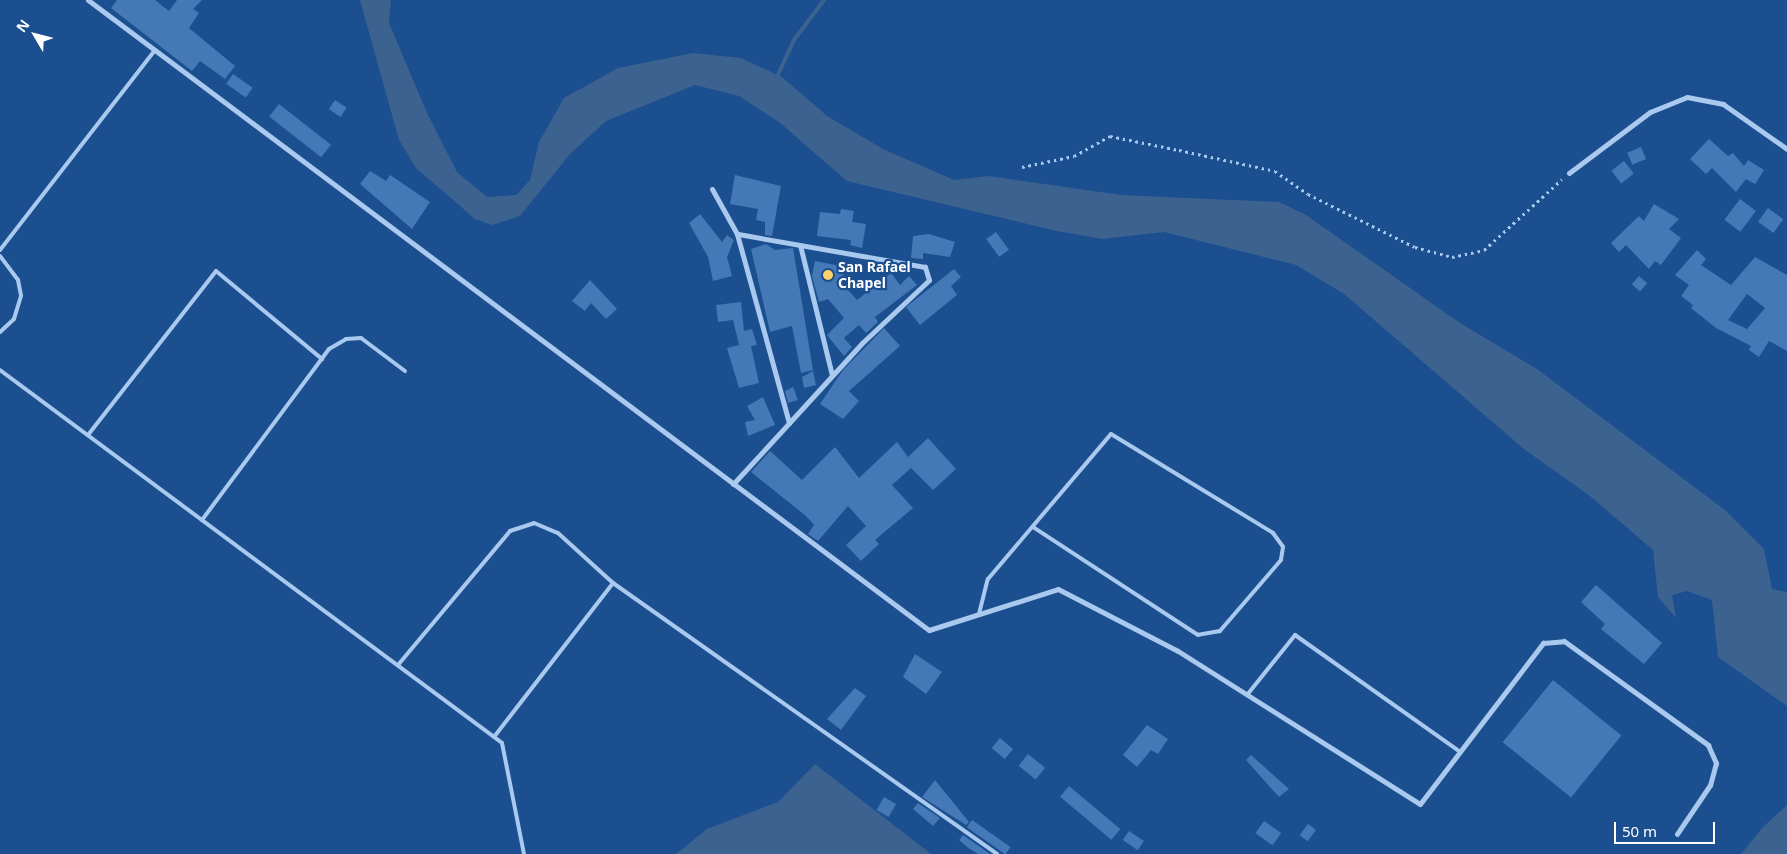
<!DOCTYPE html>
<style>
body{margin:0}
#map{position:relative;width:1787px;height:854px;overflow:hidden;background:#1b4f8f;font-family:"Noto Sans",sans-serif}
div>[style]{position:absolute}
[style*='--x']{left:calc(var(--x)*1px);top:calc(var(--y)*1px);width:calc(var(--w)*1px);rotate:calc(var(--a)*1deg)}
.water>*{inset:0;background:#3c6290}
.stream>*{height:4px;margin:-2px;padding:0 2px;transform-origin:2px;border-radius:2px;background:#3c6290}
.building>*{inset:0;background:#4478b7;transform-origin:0 0}
.path>*{height:2.5px;margin-top:-1.25px;transform-origin:0;background:repeating-linear-gradient(90deg,#a9c9ee 0 2.5px,transparent 0 6.5px)}
.service>*{height:4px;margin:-2px;padding:0 2px;transform-origin:2px;border-radius:2px;background:#a9c9ee}
.minor>*{height:5px;margin:-2.5px;padding:0 2.5px;transform-origin:2.5px;border-radius:2.5px;background:#a9c9ee}
.dots>*{width:14px;height:14px;translate:-50% -50%;box-sizing:border-box;border:2px solid #1b4f8f;border-radius:50%}
span{translate:-50% -50%;white-space:nowrap;text-align:center;line-height:1.15;-webkit-text-stroke:4.5px #1b4f8f;paint-order:stroke}
.poi-label{font-size:14px;color:#fff;font-weight:700}
.left{translate:0 -50%;text-align:left}
.north{position:absolute;left:10px;top:10px;width:50px;height:50px;-webkit-text-stroke:4px #1b4f8f;paint-order:stroke;rotate:307deg;font-size:14px;font-weight:700;line-height:20px;text-align:center;color:#fff}
.north::after{content:'';display:block;margin:auto;width:18px;height:22px;background:#fff;clip-path:polygon(50% 0,100% 100%,50% 72%,0 100%)}
.scale{position:absolute;left:1614px;top:822px;width:101px;height:22px;box-sizing:border-box;border:2px solid #fff;border-top:0;padding-left:6px;font-size:15px;line-height:18px;white-space:nowrap;color:#fff;-webkit-text-stroke:4px #1b4f8f;paint-order:stroke}
</style>
<div id="map">
<div class="water">
<div style="clip-path:polygon(360px 0,391px 0,389px 23px,427px 113px,457px 172px,487px 197px,516px 195px,530px 180px,539px 142px,564px 98px,618px 68px,693px 53px,741px 58px,782px 77px,827px 116px,883px 149px,954px 180px,988px 176px,1121px 195px,1279px 202px,1306px 215px,1460px 323px,1537px 369px,1725px 510px,1764px 549px,1772px 589px,1787px 592px,1787px 706px,1718px 657px,1712px 600px,1687px 591px,1672px 595px,1676px 618px,1658px 597px,1653px 550px,1590px 496px,1524px 449px,1344px 294px,1296px 265px,1164px 232px,1102px 239px,1057px 231px,847px 181px,779px 122px,739px 96px,695px 85px,606px 121px,570px 154px,520px 216px,492px 225px,475px 219px,416px 168px,399px 140px)"></div>
<div style="clip-path:polygon(815px 764px,931px 854px,676px 854px,707px 829px,778px 802px)"></div>
<div style="clip-path:polygon(1787px 805px,1787px 854px,1741px 854px,1763px 827px)"></div>
</div>
<div class="stream">
<div style="--x:776;--y:79;--w:43;--a:-65.2"></div>
<div style="--x:794;--y:40;--w:50;--a:-53.1"></div>
</div>
<div class="building">
<div style="clip-path:polygon(117px 0,155px 0,169px 11px,177px 0,202px 0,193px 9px,199px 13px,189px 28px,235px 66px,225px 79px,200px 61px,192px 71px,111px 8px)"></div>
<div style="left:233px;top:74px;width:24px;height:12px;rotate:35deg"></div>
<div style="left:335px;top:100px;width:14px;height:11px;rotate:34deg"></div>
<div style="left:279px;top:104px;width:66px;height:16px;rotate:38deg"></div>
<div style="clip-path:polygon(1709px 139px,1728px 156px,1733px 153px,1744px 166px,1748px 160px,1764px 170px,1755px 184px,1746px 179px,1736px 192px,1712px 168px,1706px 174px,1690px 159px)"></div>
<div style="left:1641px;top:147px;width:13px;height:15px;rotate:67deg"></div>
<div style="left:1624px;top:161px;width:16px;height:16px;rotate:52deg"></div>
<div style="clip-path:polygon(370px 171px,386px 181px,390px 175px,430px 202px,412px 229px,360px 184px)"></div>
<div style="clip-path:polygon(735px 175px,781px 186px,772px 236px,765px 235px,765px 222px,756px 220px,758px 209px,730px 204px)"></div>
<div style="left:1740px;top:199px;width:20px;height:26px;rotate:37deg"></div>
<div style="clip-path:polygon(1654px 204px,1679px 219px,1669px 229px,1681px 238px,1661px 265px,1655px 261px,1649px 269px,1626px 245px,1619px 252px,1611px 243px,1639px 216px,1644px 221px)"></div>
<div style="left:1768px;top:208px;width:19px;height:17px;rotate:36deg"></div>
<div style="clip-path:polygon(841px 209px,854px 211px,852px 222px,866px 224px,862px 248px,850px 245px,851px 240px,817px 236px,820px 212px,840px 214px)"></div>
<div style="clip-path:polygon(700px 214px,722px 242px,727px 235px,734px 240px,727px 257px,732px 276px,713px 281px,708px 257px,689px 223px)"></div>
<div style="left:996px;top:232px;width:22px;height:12px;rotate:54deg"></div>
<div style="clip-path:polygon(929px 234px,955px 242px,950px 257px,923px 253px,923px 259px,911px 258px,913px 236px)"></div>
<div style="clip-path:polygon(766px 244px,775px 250px,793px 248px,813px 370px,801px 373px,792px 326px,770px 332px,751px 249px)"></div>
<div style="clip-path:polygon(evenodd,1697px 250px,1706px 259px,1701px 265px,1731px 285px,1755px 257px,1787px 275px,1787px 351px,1769px 341px,1759px 357px,1749px 350px,1751px 346px,1716px 328px,1691px 308px,1693px 305px,1681px 296px,1689px 285px,1675px 275px,1697px 250px,1747px 294px,1765px 308px,1747px 329px,1728px 320px,1747px 294px)"></div>
<div style="clip-path:polygon(815px 261px,845px 267px,842px 283px,857px 300px,891px 273px,900px 285px,909px 276px,917px 285px,875px 317px,878px 322px,866px 333px,859px 325px,844px 338px,852px 347px,844px 356px,827px 335px,844px 318px,828px 299px,819px 302px,812px 276px)"></div>
<div style="clip-path:polygon(954px 269px,961px 277px,951px 286px,957px 295px,920px 325px,906px 307px)"></div>
<div style="left:1639px;top:276px;width:11px;height:11px;rotate:41deg"></div>
<div style="clip-path:polygon(590px 280px,617px 309px,606px 319px,591px 303px,585px 311px,572px 301px)"></div>
<div style="clip-path:polygon(741px 302px,744px 331px,752px 329px,757px 345px,751px 346px,759px 383px,739px 388px,727px 348px,739px 345px,733px 320px,718px 322px,716px 305px)"></div>
<div style="clip-path:polygon(884px 328px,900px 346px,849px 391px,859px 401px,843px 419px,820px 404px,843px 370px)"></div>
<div style="clip-path:polygon(813px 371px,816px 385px,804px 388px,802px 377px)"></div>
<div style="clip-path:polygon(793px 387px,798px 400px,788px 403px,785px 391px)"></div>
<div style="clip-path:polygon(763px 397px,775px 425px,748px 436px,745px 422px,755px 420px,747px 406px)"></div>
<div style="clip-path:polygon(928px 438px,956px 469px,933px 490px,911px 468px,892px 485px,913px 508px,875px 540px,879px 544px,861px 561px,846px 545px,866px 526px,848px 506px,818px 541px,808px 534px,814px 525px,806px 516px,751px 472px,770px 451px,802px 480px,835px 447px,859px 478px,897px 442px,908px 457px)"></div>
<div style="clip-path:polygon(1596px 585px,1662px 643px,1644px 664px,1601px 629px,1605px 624px,1581px 602px)"></div>
<div style="clip-path:polygon(915px 654px,942px 672px,926px 694px,903px 677px)"></div>
<div style="left:1553px;top:680px;width:88px;height:80px;rotate:39deg"></div>
<div style="clip-path:polygon(855px 688px,866px 696px,841px 730px,827px 719px)"></div>
<div style="clip-path:polygon(1147px 725px,1168px 739px,1158px 754px,1151px 750px,1137px 767px,1123px 755px)"></div>
<div style="left:1000px;top:738px;width:17px;height:13px;rotate:40deg"></div>
<div style="left:1028px;top:754px;width:22px;height:15px;rotate:39deg"></div>
<div style="clip-path:polygon(1251px 755px,1289px 789px,1279px 797px,1246px 760px)"></div>
<div style="clip-path:polygon(935px 780px,969px 822px,966px 825px,922px 797px)"></div>
<div style="left:1069px;top:786px;width:67px;height:14px;rotate:40deg"></div>
<div style="left:884px;top:797px;width:14px;height:15px;rotate:30deg"></div>
<div style="clip-path:polygon(918px 803px,940px 818px,933px 826px,913px 809px)"></div>
<div style="left:972px;top:820px;width:47px;height:9px;rotate:35deg"></div>
<div style="left:1264px;top:821px;width:21px;height:15px;rotate:35deg"></div>
<div style="left:1308px;top:824px;width:10px;height:14px;rotate:37deg"></div>
<div style="left:1129px;top:831px;width:18px;height:11px;rotate:34deg"></div>
<div style="clip-path:polygon(963px 835px,990px 854px,978px 854px,967px 847px,959px 840px)"></div>
</div>
<div class="path">
<div style="--x:1022;--y:167;--w:53;--a:-11.9"></div>
<div style="--x:1074;--y:156;--w:41;--a:-29.1"></div>
<div style="--x:1110;--y:136;--w:70;--a:11.5"></div>
<div style="--x:1179;--y:150;--w:98;--a:12.3"></div>
<div style="--x:1275;--y:171;--w:40;--a:34.9"></div>
<div style="--x:1308;--y:194;--w:119;--a:26.4"></div>
<div style="--x:1415;--y:247;--w:38;--a:15"></div>
<div style="--x:1452;--y:257;--w:33;--a:-12"></div>
<div style="--x:1484;--y:250;--w:105;--a:-42.3"></div>
</div>
<div class="service">
<div style="--x:0;--y:250;--w:253;--a:-52.2"></div>
<div style="--x:0;--y:256;--w:30;--a:53"></div>
<div style="--x:18;--y:280;--w:16;--a:79"></div>
<div style="--x:21;--y:296;--w:24;--a:107"></div>
<div style="--x:14;--y:319;--w:19;--a:137"></div>
<div style="--x:0;--y:370;--w:625;--a:36.61"></div>
<div style="--x:502;--y:743;--w:113;--a:78.8"></div>
<div style="--x:88;--y:435;--w:208;--a:-52"></div>
<div style="--x:216;--y:271;--w:138;--a:39.7"></div>
<div style="--x:202;--y:520;--w:213;--a:-53.4"></div>
<div style="--x:329;--y:349;--w:20;--a:-30"></div>
<div style="--x:346;--y:339;--w:15;--a:-4"></div>
<div style="--x:361;--y:338;--w:55;--a:36.9"></div>
<div style="--x:979;--y:614;--w:36;--a:-76"></div>
<div style="--x:988;--y:579;--w:190;--a:-49.7"></div>
<div style="--x:1111;--y:434;--w:190;--a:31.4"></div>
<div style="--x:1273;--y:533;--w:17;--a:54"></div>
<div style="--x:1283;--y:547;--w:13;--a:99"></div>
<div style="--x:1281;--y:560;--w:94;--a:130.7"></div>
<div style="--x:1220;--y:631;--w:22;--a:170"></div>
<div style="--x:1198;--y:635;--w:197;--a:-146.8"></div>
<div style="--x:398;--y:665;--w:175;--a:-50.1"></div>
<div style="--x:510;--y:531;--w:25;--a:-18"></div>
<div style="--x:534;--y:523;--w:26;--a:23"></div>
<div style="--x:558;--y:533;--w:74;--a:42.3"></div>
<div style="--x:1247;--y:695;--w:77;--a:-51.3"></div>
<div style="--x:1295;--y:635;--w:202;--a:35.3"></div>
<div style="--x:494;--y:737;--w:195;--a:-52.3"></div>
<div style="--x:613;--y:583;--w:470;--a:35.2"></div>
</div>
<div class="minor">
<div style="--x:88;--y:0;--w:1051;--a:36.84"></div>
<div style="--x:929;--y:630;--w:135;--a:-17.6"></div>
<div style="--x:1058;--y:589;--w:135;--a:27.3"></div>
<div style="--x:1178;--y:651;--w:286;--a:32.3"></div>
<div style="--x:1420;--y:804;--w:203;--a:-52.6"></div>
<div style="--x:1543;--y:643;--w:21;--a:-5"></div>
<div style="--x:1564;--y:641;--w:178;--a:35.8"></div>
<div style="--x:1708;--y:745;--w:20;--a:66"></div>
<div style="--x:1716;--y:763;--w:23;--a:105"></div>
<div style="--x:1710;--y:785;--w:59;--a:124"></div>
<div style="--x:1569;--y:173;--w:101;--a:-37"></div>
<div style="--x:1650;--y:112;--w:40;--a:-22"></div>
<div style="--x:1687;--y:97;--w:37;--a:11"></div>
<div style="--x:1723;--y:104;--w:78;--a:35.1"></div>
<div style="--x:712;--y:189;--w:51;--a:60.9"></div>
<div style="--x:800;--y:245;--w:134;--a:76.2"></div>
<div style="--x:733;--y:484;--w:83;--a:-47.4"></div>
<div style="--x:789;--y:423;--w:108;--a:-47.6"></div>
<div style="--x:862;--y:343;--w:92;--a:-43.2"></div>
<div style="--x:929;--y:280;--w:14;--a:-107"></div>
<div style="--x:925;--y:267;--w:191;--a:-170"></div>
<div style="--x:737;--y:234;--w:196;--a:74.6"></div>
</div>
<div class="dots">
<div style="left:828px;top:275px;background:#ffd166"></div>
</div>
<div class="poi-label">
<span class="left" style="left:838px;top:275px">San Rafael<br>Chapel</span>
</div>
<div class="north">N</div>
<div class="scale">50 m</div>
</div>
